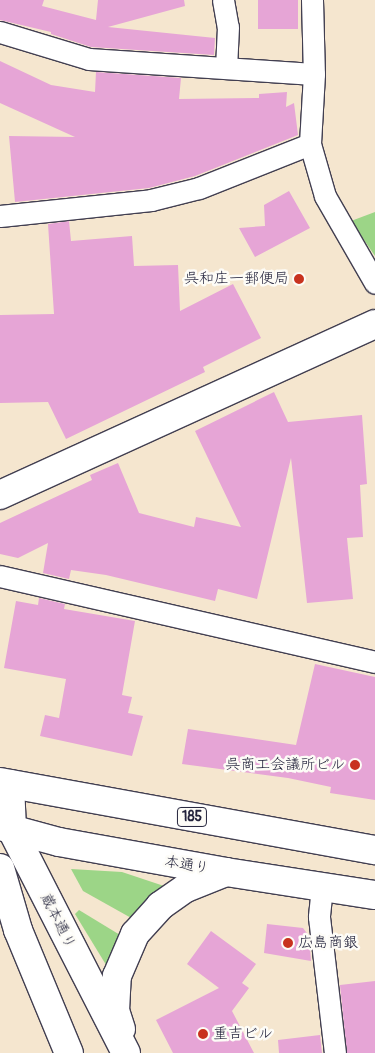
<!DOCTYPE html>
<meta charset="utf-8">
<style>
body{margin:0}
#map{position:relative;width:375px;height:1053px;overflow:hidden;background:#f5e6cf;font-family:Pangolin,"Klee One",sans-serif}
div>[style]{position:absolute}
[style*='--x']{left:calc(var(--x)*1px);top:calc(var(--y)*1px);width:calc(var(--w)*1px);rotate:calc(var(--a)*1deg)}
.green>*{inset:0;background:#9cd587}
.building>*{inset:0;background:#e6a5d6;transform-origin:0 0}
.roads{filter:drop-shadow(1px 0 #423f51) drop-shadow(-1px 0 #423f51) drop-shadow(0 1px #423f51) drop-shadow(0 -1px #423f51)}
.street>*{height:21px;margin:-10.5px;padding:0 10.5px;transform-origin:10.5px;border-radius:10.5px;background:#fff}
.secondary>*{height:28px;margin:-14px;padding:0 14px;transform-origin:14px;border-radius:14px;background:#fff}
.highway>*{height:28px;margin:-14px;padding:0 14px;transform-origin:14px;border-radius:14px;background:#fff}
.dots>*{width:14px;height:14px;translate:-50% -50%;box-sizing:border-box;border:2px solid #fdfcf7;border-radius:50%}
span{translate:-50% -50%;white-space:nowrap;text-align:center;line-height:1.15;-webkit-text-stroke:5px #fdfcf7;paint-order:stroke}
.shield-label span{padding:1px 4px;background:#fdfcf7;border:1px solid;border-radius:4px;-webkit-text-stroke-width:0}
.shield-label{font-size:14px;color:#22223b;font-weight:700}
.poi-label{font-size:15px;color:#22223b}
.right{translate:-100% -50%;text-align:right}
.left{translate:0 -50%;text-align:left}
.street-label{font-size:15px;color:#22223b}
</style>
<div id="map">
<div class="green">
<div style="clip-path:polygon(375px 212px,375px 256px,351px 221px)"></div>
<div style="clip-path:polygon(71px 869px,122px 872px,170px 888px,133px 919px,83px 891px)"></div>
<div style="clip-path:polygon(79px 910px,125px 938px,111px 973px,75px 914px)"></div>
</div>
<div class="building">
<div style="clip-path:polygon(0 0,44px 0,42px 6px,96px 20px,98px 0,184px 0,185px 6px,108px 27px,215px 38px,214px 55px,91px 47px,51px 34px,51px 32px,0 20px)"></div>
<div style="left:258px;top:0;width:40px;height:29px"></div>
<div style="clip-path:polygon(0 61px,51px 85px,95px 92px,96px 72px,181px 78px,179px 99px,259px 98px,259px 94px,287px 92px,286px 107px,294px 103px,298px 135px,195px 176px,149px 188px,15px 202px,9px 136px,75px 137px,0 103px)"></div>
<div style="clip-path:polygon(289px 191px,310px 228px,255px 257px,239px 228px,265px 226px,264px 205px)"></div>
<div style="clip-path:polygon(69px 221px,71px 241px,132px 236px,134px 266px,178px 265px,180px 311px,233px 284px,261px 338px,203px 367px,205px 372px,66px 439px,48px 402px,0 403px,0 315px,54px 314px,48px 224px)"></div>
<div style="clip-path:polygon(274px 392px,288px 422px,362px 415px,367px 484px,360px 485px,363px 537px,347px 538px,353px 599px,307px 603px,291px 458px,257px 599px,218px 589px,215px 601px,106px 575px,71px 570px,69px 579px,43px 573px,48px 543px,18px 558px,0 554px,0 523px,92px 480px,90px 475px,118px 463px,139px 513px,194px 527px,196px 517px,241px 527px,195px 431px)"></div>
<div style="clip-path:polygon(39px 598px,65px 604px,64px 609px,135px 621px,122px 695px,132px 697px,128px 713px,143px 716px,132px 756px,40px 736px,45px 715px,59px 718px,66px 679px,4px 668px,16px 601px,38px 605px)"></div>
<div style="clip-path:polygon(315px 664px,375px 677px,375px 800px,330px 793px,331px 787px,288px 778px,182px 764px,188px 729px,296px 745px)"></div>
<div style="clip-path:polygon(267px 924px,303px 928px,309px 936px,311px 961px,264px 953px)"></div>
<div style="clip-path:polygon(211px 931px,256px 964px,242px 983px,249px 988px,232px 1011px,254px 1053px,173px 1053px,156px 1020px,219px 988px,187px 964px)"></div>
<div style="clip-path:polygon(375px 981px,375px 1053px,347px 1053px,340px 985px)"></div>
<div style="clip-path:polygon(320px 1035px,322px 1053px,279px 1053px,278px 1040px)"></div>
</div>
<div class="roads">
<div class="street">
<div style="--x:223;--y:0;--w:27;--a:80"></div>
<div style="--x:228;--y:27;--w:41;--a:92.8"></div>
<div style="--x:312;--y:0;--w:74;--a:88.5"></div>
<div style="--x:314;--y:74;--w:70;--a:93.3"></div>
<div style="--x:310;--y:144;--w:54;--a:73.9"></div>
<div style="--x:325;--y:196;--w:100;--a:60.1"></div>
<div style="--x:0;--y:32;--w:93;--a:16.9"></div>
<div style="--x:89;--y:59;--w:225;--a:3.8"></div>
<div style="--x:0;--y:216;--w:152;--a:-6"></div>
<div style="--x:151;--y:200;--w:49;--a:-14"></div>
<div style="--x:199;--y:188;--w:119;--a:-21.6"></div>
<div style="--x:0;--y:576;--w:385;--a:12.9"></div>
<div style="--x:322;--y:887;--w:30;--a:96"></div>
<div style="--x:319;--y:917;--w:137;--a:83.3"></div>
</div>
<div class="secondary">
<div style="--x:0;--y:495;--w:412;--a:-24.5"></div>
<div style="--x:10;--y:784;--w:46;--a:87.5"></div>
<div style="--x:12;--y:830;--w:250;--a:62.9"></div>
<div style="--x:0;--y:868;--w:65;--a:73.8"></div>
<div style="--x:18;--y:930;--w:133;--a:67.5"></div>
<div style="--x:121;--y:1029;--w:19;--a:-108"></div>
<div style="--x:115;--y:1011;--w:35;--a:-87"></div>
<div style="--x:117;--y:976;--w:46;--a:-66.8"></div>
<div style="--x:135;--y:934;--w:38;--a:-48"></div>
<div style="--x:160;--y:906;--w:32;--a:-35"></div>
<div style="--x:186;--y:888;--w:43;--a:-21.8"></div>
</div>
<div class="highway">
<div style="--x:0;--y:782;--w:381;--a:10.3"></div>
<div style="--x:0;--y:826;--w:61;--a:15.2"></div>
<div style="--x:59;--y:842;--w:170;--a:10.2"></div>
<div style="--x:226;--y:872;--w:151;--a:8.8"></div>
</div>
</div>
<div class="dots">
<div style="left:299px;top:279px;background:#c8321e"></div>
<div style="left:355px;top:765px;background:#c8321e"></div>
<div style="left:288px;top:943px;background:#c8321e"></div>
<div style="left:203px;top:1034px;background:#c8321e"></div>
</div>
<div class="shield-label">
<span style="left:192px;top:817px">185</span>
</div>
<div class="poi-label">
<span class="right" style="left:289px;top:279px">呉和庄一郵便局</span>
<span class="right" style="left:345px;top:765px">呉商工会議所ビル</span>
<span class="left" style="left:298px;top:943px">広島商銀</span>
<span class="left" style="left:213px;top:1034px">重吉ビル</span>
</div>
<div class="street-label">
<span style="left:187px;top:865px;rotate:10deg">本通り</span>
<span style="left:58px;top:921px;rotate:63deg">蔵本通り</span>
</div>
</div>
